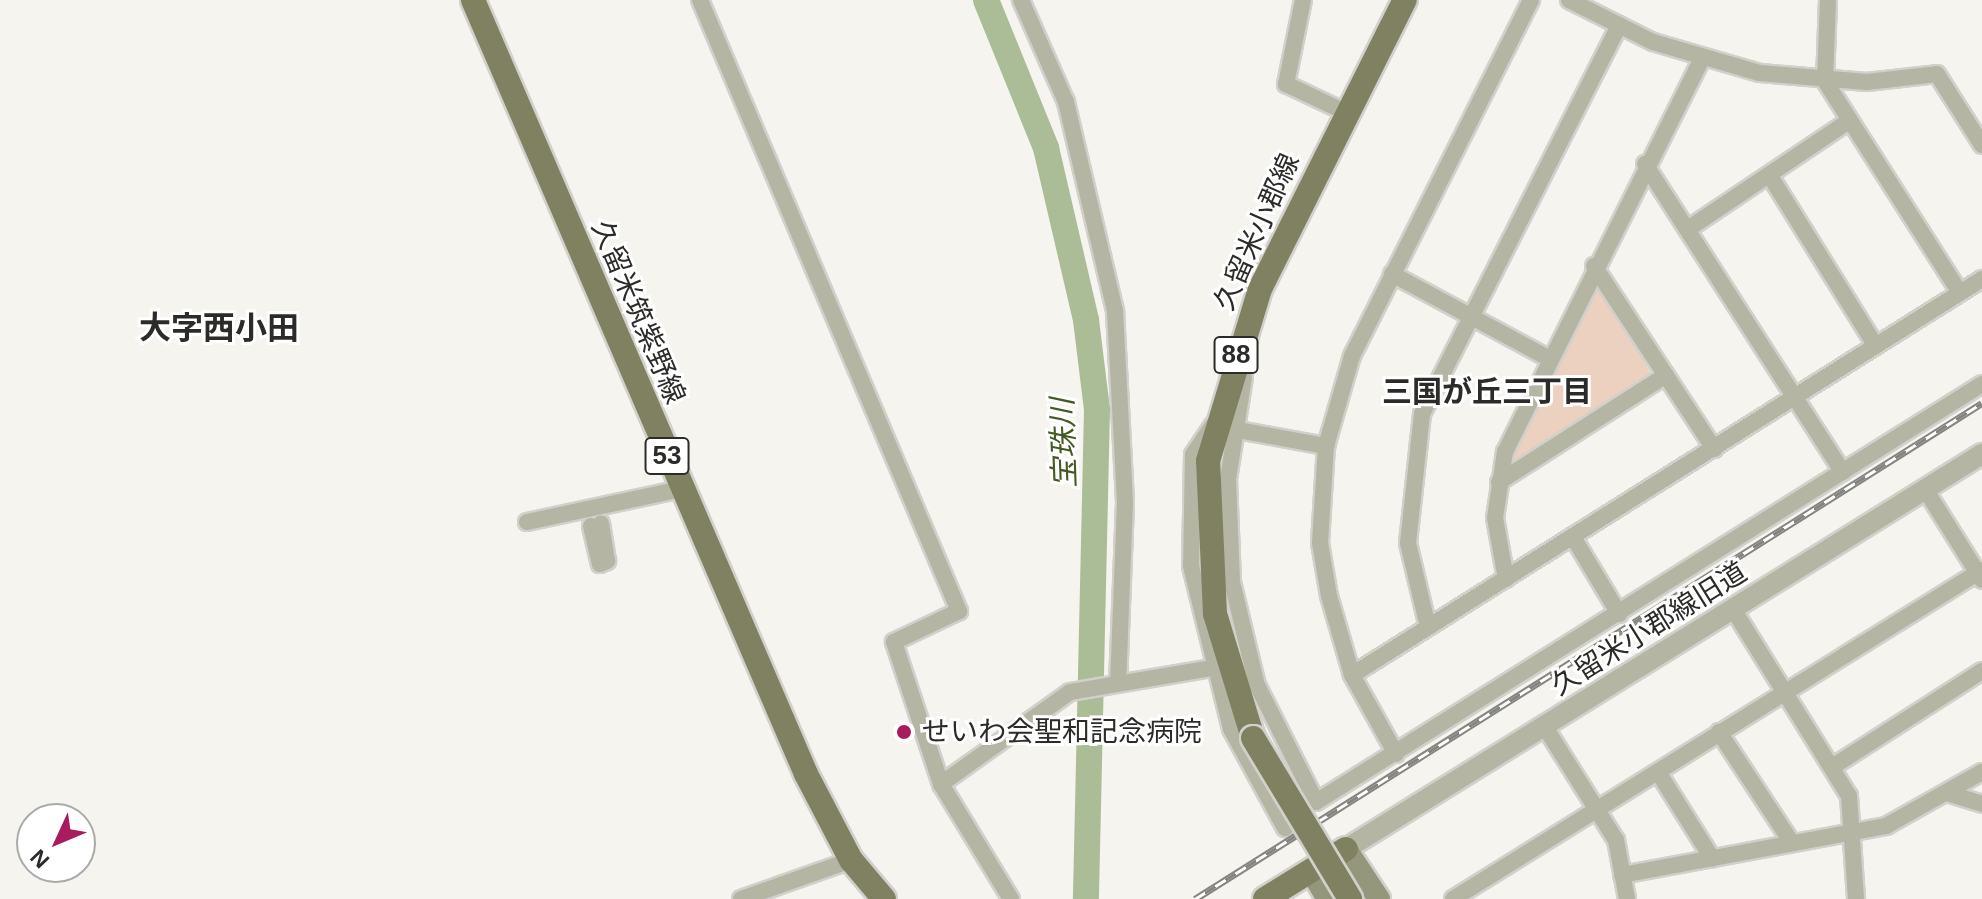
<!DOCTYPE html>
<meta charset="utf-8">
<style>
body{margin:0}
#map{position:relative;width:1982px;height:899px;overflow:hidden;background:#f5f4ef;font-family:Arial,"Noto Sans JP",sans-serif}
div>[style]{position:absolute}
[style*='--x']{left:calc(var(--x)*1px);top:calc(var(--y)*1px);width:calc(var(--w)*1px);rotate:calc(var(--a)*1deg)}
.green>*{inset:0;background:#edd1c0}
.river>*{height:26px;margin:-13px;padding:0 13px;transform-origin:13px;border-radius:13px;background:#aabd97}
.roads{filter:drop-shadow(2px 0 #d1d0cb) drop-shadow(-2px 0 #d1d0cb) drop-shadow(0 2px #d1d0cb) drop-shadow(0 -2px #d1d0cb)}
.minor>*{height:16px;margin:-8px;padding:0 8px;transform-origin:8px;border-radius:8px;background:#b4b5a3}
.tertiary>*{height:20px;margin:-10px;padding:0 10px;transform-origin:10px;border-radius:10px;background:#b4b5a3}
.secondary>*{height:22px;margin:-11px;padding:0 11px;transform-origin:11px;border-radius:11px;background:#95977c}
.primary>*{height:24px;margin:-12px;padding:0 12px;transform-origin:12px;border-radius:12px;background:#7f8160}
.rail>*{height:7px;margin-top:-3.5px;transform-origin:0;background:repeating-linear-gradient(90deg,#fff 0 12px,#848480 0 24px);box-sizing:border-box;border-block:2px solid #848480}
.bridges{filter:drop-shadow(2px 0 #d1d0cb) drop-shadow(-2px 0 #d1d0cb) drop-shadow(0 2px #d1d0cb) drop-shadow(0 -2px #d1d0cb)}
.primary-bridge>*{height:24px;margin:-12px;padding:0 12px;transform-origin:12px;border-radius:12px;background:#7f8160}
.dots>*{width:22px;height:22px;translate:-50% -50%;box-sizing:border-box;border:4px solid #fff;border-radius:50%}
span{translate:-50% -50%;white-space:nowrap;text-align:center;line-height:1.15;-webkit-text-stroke:6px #fff;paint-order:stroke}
.shield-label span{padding:2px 6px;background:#fff;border:2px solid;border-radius:6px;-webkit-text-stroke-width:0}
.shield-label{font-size:26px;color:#2b2b29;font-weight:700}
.street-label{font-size:28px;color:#2b2b29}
.poi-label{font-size:28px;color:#2b2b29}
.left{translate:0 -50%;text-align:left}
.neighbourhood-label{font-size:30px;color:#2b2b29;font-weight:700}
.water-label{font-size:30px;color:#435b23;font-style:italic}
.quarter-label{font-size:32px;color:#2b2b29;font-weight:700}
.north{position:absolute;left:16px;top:803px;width:80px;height:80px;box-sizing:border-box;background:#fff;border:2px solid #aaaaa9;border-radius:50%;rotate:226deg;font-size:22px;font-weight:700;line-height:32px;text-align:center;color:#2b2b29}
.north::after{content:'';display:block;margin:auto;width:28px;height:36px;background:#a81b5c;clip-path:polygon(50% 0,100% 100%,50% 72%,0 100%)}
</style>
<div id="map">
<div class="green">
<div style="clip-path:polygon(1592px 284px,1600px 284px,1653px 377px,1514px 466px,1507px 461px)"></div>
</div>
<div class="river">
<div style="--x:986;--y:0;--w:160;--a:67.9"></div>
<div style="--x:1046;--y:148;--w:177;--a:76.9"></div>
<div style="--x:1086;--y:320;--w:90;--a:83"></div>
<div style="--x:1097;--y:409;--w:490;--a:91.3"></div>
</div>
<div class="roads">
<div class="minor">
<div style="--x:700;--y:0;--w:664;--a:67.03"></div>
<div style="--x:959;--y:611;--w:72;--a:154.5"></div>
<div style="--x:894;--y:642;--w:150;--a:71.7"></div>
<div style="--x:941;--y:784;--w:135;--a:58.7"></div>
<div style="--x:1021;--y:0;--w:111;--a:66.2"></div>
<div style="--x:1066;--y:102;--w:215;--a:76.8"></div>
<div style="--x:1115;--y:311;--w:192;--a:87"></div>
<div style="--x:1125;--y:503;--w:181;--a:92.2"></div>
<div style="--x:1303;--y:0;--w:86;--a:101.4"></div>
<div style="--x:1286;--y:84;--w:65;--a:25.4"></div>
<div style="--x:1569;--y:0;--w:94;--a:26.6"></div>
<div style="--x:1653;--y:42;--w:111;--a:16.2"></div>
<div style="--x:1760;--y:73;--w:107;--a:4.8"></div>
<div style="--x:1867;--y:82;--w:70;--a:-6.5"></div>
<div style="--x:1937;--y:74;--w:84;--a:57.6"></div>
<div style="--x:1828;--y:0;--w:81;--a:92.1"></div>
<div style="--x:1825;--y:81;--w:251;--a:57.5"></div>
<div style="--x:1645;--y:164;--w:366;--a:57.3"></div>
<div style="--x:1770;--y:176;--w:200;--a:58.1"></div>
<div style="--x:1688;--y:229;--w:194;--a:-33.9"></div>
<div style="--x:1594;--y:266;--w:219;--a:56.7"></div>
<div style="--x:1392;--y:274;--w:177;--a:28.3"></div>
<div style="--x:1244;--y:377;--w:103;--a:98.9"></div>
<div style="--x:1228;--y:479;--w:103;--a:87.8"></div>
<div style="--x:1232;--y:582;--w:106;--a:76.4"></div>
<div style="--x:1257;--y:685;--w:131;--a:63.2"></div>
<div style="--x:1316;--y:802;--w:786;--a:-32.11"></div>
<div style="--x:1213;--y:425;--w:36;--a:124"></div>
<div style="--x:1193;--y:455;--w:111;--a:91"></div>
<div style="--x:1191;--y:566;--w:168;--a:76.2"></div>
<div style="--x:1231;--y:729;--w:113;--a:61.4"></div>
<div style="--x:1233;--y:429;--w:95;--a:10.4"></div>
<div style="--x:1499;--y:482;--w:198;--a:-32.6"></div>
<div style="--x:1925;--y:489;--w:107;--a:57.9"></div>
<div style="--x:527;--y:522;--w:157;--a:-12.1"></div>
<div style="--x:591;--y:526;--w:39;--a:77"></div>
<div style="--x:600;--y:564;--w:8;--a:-23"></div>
<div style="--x:607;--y:561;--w:38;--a:-99"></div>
<div style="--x:1573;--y:537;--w:90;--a:59.1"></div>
<div style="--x:1506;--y:579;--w:62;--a:-100.2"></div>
<div style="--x:1495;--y:518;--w:67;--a:-81.4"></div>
<div style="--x:1505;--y:452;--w:438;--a:-63.4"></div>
<div style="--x:1733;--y:609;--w:220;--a:58.2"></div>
<div style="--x:1849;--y:796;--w:103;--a:86.1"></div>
<div style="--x:1428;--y:627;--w:86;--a:-103.4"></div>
<div style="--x:1408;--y:543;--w:130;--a:-83.8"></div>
<div style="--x:1422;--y:414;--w:436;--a:-63.1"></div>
<div style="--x:1352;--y:675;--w:744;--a:-32.15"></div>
<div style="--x:1545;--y:727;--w:133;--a:57.9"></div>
<div style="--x:1616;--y:840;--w:60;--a:79.4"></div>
<div style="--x:1719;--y:732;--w:133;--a:56.7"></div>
<div style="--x:1396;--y:754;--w:90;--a:-119.1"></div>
<div style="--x:1352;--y:675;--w:82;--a:-106.2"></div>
<div style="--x:1329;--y:596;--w:54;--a:-99.6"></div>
<div style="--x:1320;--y:543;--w:97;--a:-86.5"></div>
<div style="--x:1326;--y:446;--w:94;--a:-73.9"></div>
<div style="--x:1352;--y:356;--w:398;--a:-63.3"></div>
<div style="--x:1832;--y:767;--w:178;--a:-32.6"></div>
<div style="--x:1658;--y:772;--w:102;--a:57.9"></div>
<div style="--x:941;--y:784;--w:158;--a:-35.5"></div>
<div style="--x:1070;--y:692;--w:144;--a:-9.6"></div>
<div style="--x:1947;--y:793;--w:37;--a:17"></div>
<div style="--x:1622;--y:875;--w:269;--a:-10.5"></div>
<div style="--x:1886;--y:826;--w:110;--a:-29.4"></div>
<div style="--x:741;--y:899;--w:117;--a:-19.5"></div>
<div style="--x:1453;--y:899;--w:623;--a:-31.88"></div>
</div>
<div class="tertiary">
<div style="--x:1346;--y:849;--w:749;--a:-31.84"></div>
</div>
<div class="secondary">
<div style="--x:1346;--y:849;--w:60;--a:56.6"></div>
<div style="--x:1311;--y:871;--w:33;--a:59"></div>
</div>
<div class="primary">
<div style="--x:473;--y:0;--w:843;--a:66.72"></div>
<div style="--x:806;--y:774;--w:97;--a:62.4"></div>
<div style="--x:851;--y:860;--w:51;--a:49.8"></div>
<div style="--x:1253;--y:738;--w:130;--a:-107"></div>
<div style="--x:1215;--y:614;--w:153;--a:-92.6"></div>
<div style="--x:1208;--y:461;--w:180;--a:-73.2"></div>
<div style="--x:1260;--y:289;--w:323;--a:-63.4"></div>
<div style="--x:1265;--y:899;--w:95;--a:-31.7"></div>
</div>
</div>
<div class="rail">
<div style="--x:1195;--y:899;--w:930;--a:-32.22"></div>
</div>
<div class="bridges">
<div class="primary-bridge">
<div style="--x:1253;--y:738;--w:188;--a:58.9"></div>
</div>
</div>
<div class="dots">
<div style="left:904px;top:732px;background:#a81b5c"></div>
</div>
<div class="shield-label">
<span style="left:1236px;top:355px">88</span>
<span style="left:667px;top:456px">53</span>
</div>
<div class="street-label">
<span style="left:1257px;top:232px;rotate:-66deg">久留米小郡線</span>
<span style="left:638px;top:312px;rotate:67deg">久留米筑紫野線</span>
<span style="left:1649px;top:629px;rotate:-32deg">久留米小郡線旧道</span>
</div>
<div class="poi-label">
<span class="left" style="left:922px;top:732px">せいわ会聖和記念病院</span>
</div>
<div class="neighbourhood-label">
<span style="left:1487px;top:392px">三国が丘三丁目</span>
</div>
<div class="water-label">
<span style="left:1064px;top:443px;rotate:-92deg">宝珠川</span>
</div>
<div class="quarter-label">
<span style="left:219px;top:328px">大字西小田</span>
</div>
<div class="north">N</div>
</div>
